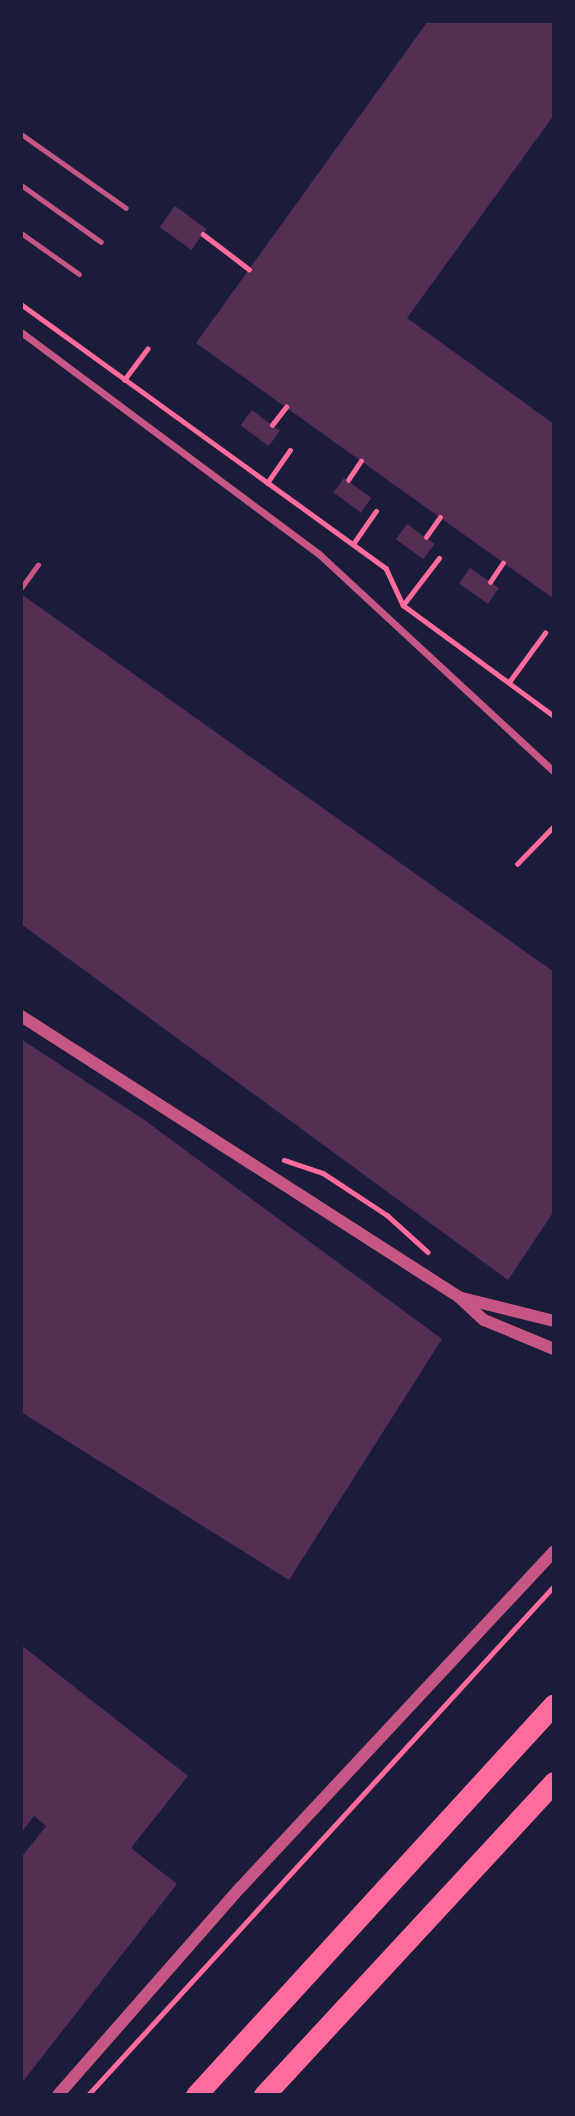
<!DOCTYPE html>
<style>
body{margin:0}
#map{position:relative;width:575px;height:2116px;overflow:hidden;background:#1b1b3a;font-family:"Work Sans",sans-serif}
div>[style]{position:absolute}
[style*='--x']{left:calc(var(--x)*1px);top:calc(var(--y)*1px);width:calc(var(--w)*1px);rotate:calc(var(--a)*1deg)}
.building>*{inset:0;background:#542f53;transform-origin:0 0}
.path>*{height:4.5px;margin:-2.25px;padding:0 2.25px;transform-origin:2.25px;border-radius:2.25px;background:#ff6b9d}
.service>*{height:5px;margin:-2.5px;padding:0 2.5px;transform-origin:2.5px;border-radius:2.5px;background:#c65784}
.minor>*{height:7px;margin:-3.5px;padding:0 3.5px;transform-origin:3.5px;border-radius:3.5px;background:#c65784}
.tertiary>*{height:12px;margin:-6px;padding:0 6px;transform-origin:6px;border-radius:6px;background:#c65784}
.motorway>*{height:21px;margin:-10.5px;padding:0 10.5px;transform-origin:10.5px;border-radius:10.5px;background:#ff6b9d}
span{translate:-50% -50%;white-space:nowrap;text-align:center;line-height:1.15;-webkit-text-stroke:6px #1b1b3a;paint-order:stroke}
.frame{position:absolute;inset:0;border:23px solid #1b1b3a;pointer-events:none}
</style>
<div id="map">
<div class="building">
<div style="clip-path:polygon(428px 21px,554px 21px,554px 115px,407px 318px,554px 424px,554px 599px,196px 343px)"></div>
<div style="left:175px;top:206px;width:39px;height:26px;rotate:36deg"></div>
<div style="left:252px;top:410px;width:35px;height:19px;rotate:37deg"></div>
<div style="left:344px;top:478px;width:34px;height:18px;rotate:36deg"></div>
<div style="left:407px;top:524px;width:34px;height:19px;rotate:36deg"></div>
<div style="left:470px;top:568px;width:35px;height:19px;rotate:35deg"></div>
<div style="clip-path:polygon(21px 594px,554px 972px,554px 1211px,508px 1280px,21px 924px)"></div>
<div style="clip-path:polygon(21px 1039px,143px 1119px,442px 1339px,289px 1580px,21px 1412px)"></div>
<div style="clip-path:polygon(21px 1645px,188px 1776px,131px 1848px,177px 1884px,21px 2084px,21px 1858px,46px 1826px,34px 1816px,21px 1833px)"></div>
</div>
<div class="path">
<div style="--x:203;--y:234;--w:58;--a:37.3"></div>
<div style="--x:21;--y:304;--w:450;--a:35.9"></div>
<div style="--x:386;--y:568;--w:41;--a:65.3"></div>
<div style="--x:403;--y:605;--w:187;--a:36.3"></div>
<div style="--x:124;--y:380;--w:39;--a:-53"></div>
<div style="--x:272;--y:425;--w:23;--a:-52"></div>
<div style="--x:348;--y:480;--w:23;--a:-56"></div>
<div style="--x:267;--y:483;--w:40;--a:-55.1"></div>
<div style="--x:426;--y:537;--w:24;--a:-55"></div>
<div style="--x:353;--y:544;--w:40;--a:-55.1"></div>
<div style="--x:490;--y:582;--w:23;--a:-56"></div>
<div style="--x:403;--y:605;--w:59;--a:-52.5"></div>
<div style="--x:509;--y:682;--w:61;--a:-53.7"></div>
<div style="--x:517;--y:864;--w:53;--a:-45.8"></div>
<div style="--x:284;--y:1160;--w:41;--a:18.4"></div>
<div style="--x:323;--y:1173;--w:77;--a:33.3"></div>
<div style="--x:387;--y:1215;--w:55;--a:42.1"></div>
<div style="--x:88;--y:2095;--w:690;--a:-47.53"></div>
</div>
<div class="service">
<div style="--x:21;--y:134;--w:128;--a:35.2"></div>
<div style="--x:21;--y:185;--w:98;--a:35.5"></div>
<div style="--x:21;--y:233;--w:71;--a:35.3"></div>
<div style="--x:21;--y:588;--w:29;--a:-54"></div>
</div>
<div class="minor">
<div style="--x:21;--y:332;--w:373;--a:36.7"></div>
<div style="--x:320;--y:555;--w:319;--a:42.8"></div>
</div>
<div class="tertiary">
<div style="--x:21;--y:1016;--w:520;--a:32.68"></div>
<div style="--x:459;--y:1297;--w:34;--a:43"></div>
<div style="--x:484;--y:1320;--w:76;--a:22.5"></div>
<div style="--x:462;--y:1298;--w:95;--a:14"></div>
<div style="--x:58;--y:2095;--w:277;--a:-48.7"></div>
<div style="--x:241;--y:1887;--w:459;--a:-47"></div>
</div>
<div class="motorway">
<div style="--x:196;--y:2095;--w:530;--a:-47.52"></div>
<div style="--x:264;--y:2095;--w:427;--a:-47.2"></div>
</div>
<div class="frame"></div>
</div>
